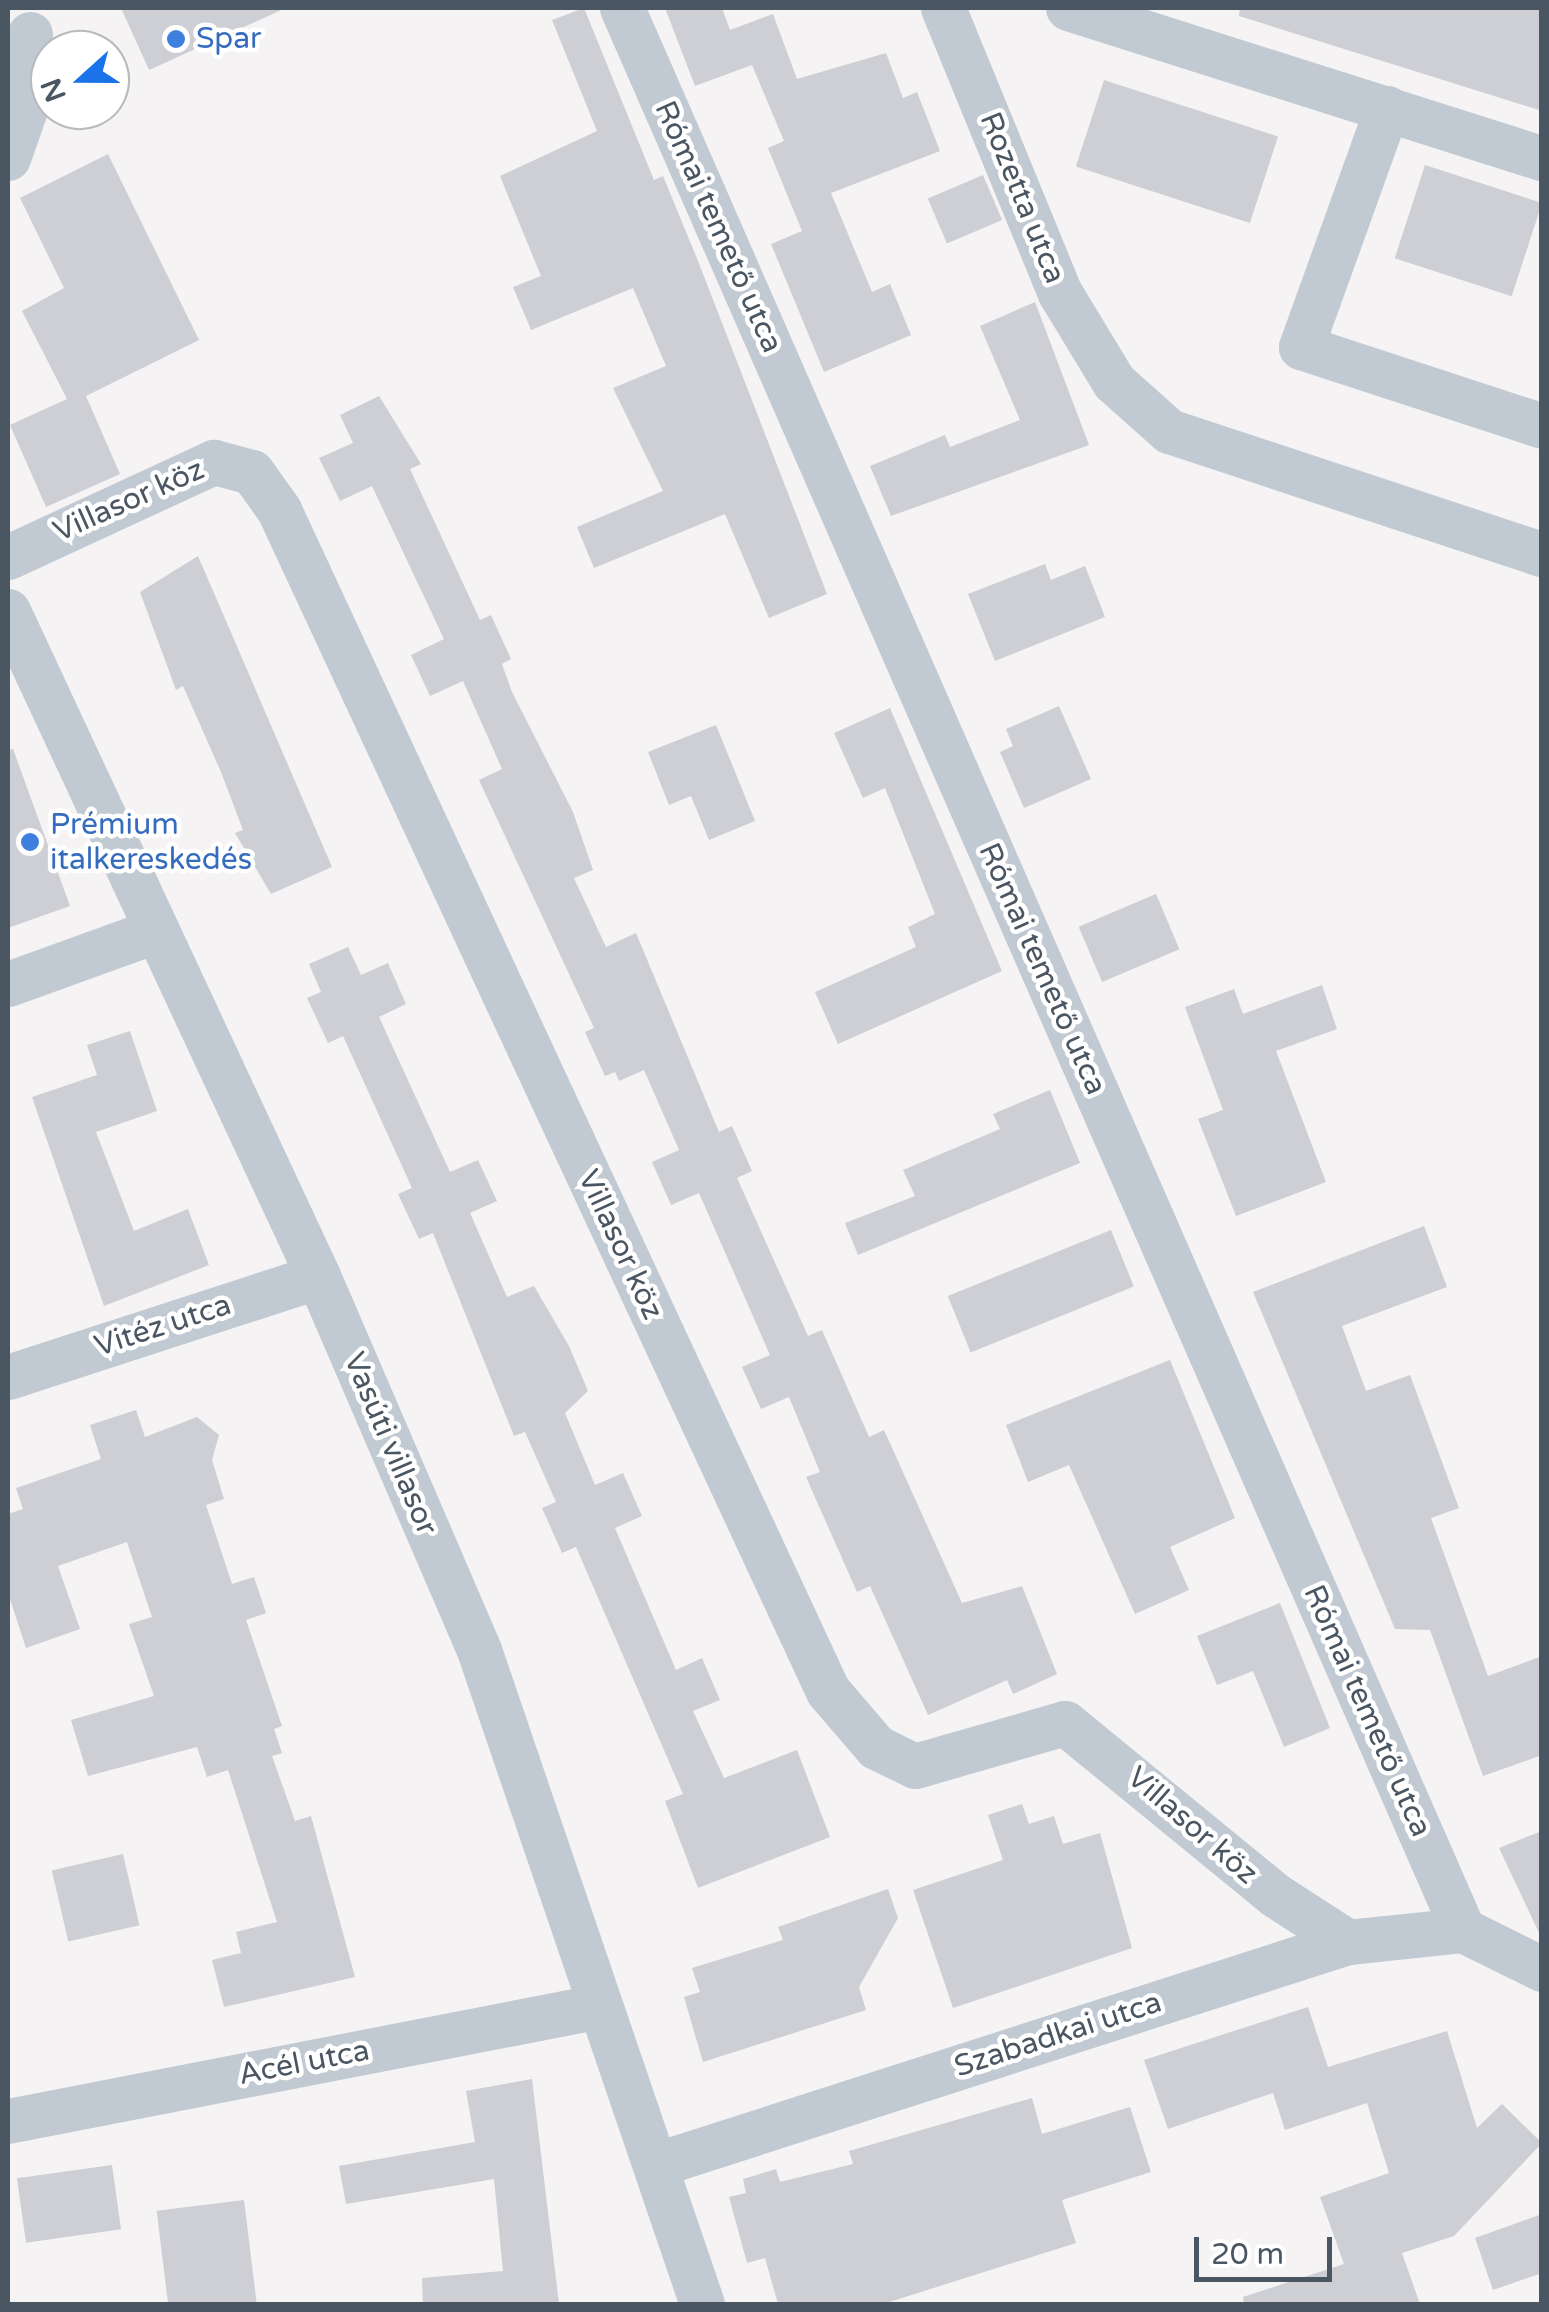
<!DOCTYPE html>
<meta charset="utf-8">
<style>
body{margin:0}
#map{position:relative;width:1549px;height:2312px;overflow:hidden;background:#f5f3f3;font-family:"Varela Round",sans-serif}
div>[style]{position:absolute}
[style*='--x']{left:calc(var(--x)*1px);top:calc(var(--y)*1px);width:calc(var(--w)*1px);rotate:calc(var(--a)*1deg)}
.building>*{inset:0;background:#cdcfd5;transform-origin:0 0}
.minor>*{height:45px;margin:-22.5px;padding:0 22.5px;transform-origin:22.5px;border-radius:22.5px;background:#c1cad2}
.dots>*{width:28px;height:28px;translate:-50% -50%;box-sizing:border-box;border:5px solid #fff;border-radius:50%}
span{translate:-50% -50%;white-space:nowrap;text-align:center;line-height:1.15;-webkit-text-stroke:9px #fff;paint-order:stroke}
.shop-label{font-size:30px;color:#366cbe}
.left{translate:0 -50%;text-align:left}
.street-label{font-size:30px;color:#4a5661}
.frame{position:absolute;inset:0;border:10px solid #4a5661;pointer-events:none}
.north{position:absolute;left:30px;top:30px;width:100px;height:100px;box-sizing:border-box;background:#fff;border:2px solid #b7bbc0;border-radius:50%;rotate:249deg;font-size:28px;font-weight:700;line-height:40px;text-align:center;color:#4a5661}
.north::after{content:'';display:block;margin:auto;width:35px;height:45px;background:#1a73e8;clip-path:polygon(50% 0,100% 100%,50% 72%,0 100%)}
.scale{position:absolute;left:1194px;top:2237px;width:138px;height:45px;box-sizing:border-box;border:5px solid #4a5661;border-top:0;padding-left:12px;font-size:30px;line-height:35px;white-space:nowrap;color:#4a5661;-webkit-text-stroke:8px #fff;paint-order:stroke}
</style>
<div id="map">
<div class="building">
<div style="clip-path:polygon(121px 8px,286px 8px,149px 70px)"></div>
<div style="clip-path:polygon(584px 8px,654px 180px,663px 176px,698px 261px,827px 594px,769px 618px,725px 514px,594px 568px,577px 527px,663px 491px,613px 388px,666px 366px,633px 288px,531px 330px,513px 287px,541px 276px,500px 176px,597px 131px,552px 20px)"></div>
<div style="clip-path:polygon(665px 8px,722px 8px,730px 30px,773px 14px,797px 79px,886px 53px,903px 98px,917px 92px,940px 151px,831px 193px,872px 292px,890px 284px,911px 335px,824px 372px,771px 244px,802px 231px,768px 148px,784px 141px,752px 65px,695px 86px)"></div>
<div style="clip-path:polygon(1240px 8px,1542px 8px,1542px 111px,1239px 16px)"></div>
<div style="left:1104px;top:80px;width:183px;height:91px;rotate:18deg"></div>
<div style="clip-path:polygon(108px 154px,199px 340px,86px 396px,120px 474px,46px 507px,10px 425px,67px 399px,22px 311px,64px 288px,20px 198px)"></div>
<div style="left:1425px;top:165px;width:123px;height:98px;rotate:18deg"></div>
<div style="left:983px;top:175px;width:49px;height:60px;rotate:67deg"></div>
<div style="clip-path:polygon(1035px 302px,1089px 445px,891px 516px,870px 466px,945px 435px,950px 447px,1020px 420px,980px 326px)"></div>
<div style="clip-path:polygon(379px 396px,421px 464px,410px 469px,480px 620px,491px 615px,511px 659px,502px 664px,512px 692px,573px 812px,593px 870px,574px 878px,606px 947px,636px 933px,719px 1132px,732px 1126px,752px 1171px,737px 1178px,808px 1336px,822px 1330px,869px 1437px,884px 1430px,962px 1603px,1022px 1586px,1057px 1674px,1013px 1694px,1007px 1680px,928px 1715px,870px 1586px,857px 1592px,806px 1477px,820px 1472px,789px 1397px,761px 1409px,742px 1367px,770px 1355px,699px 1193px,671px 1205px,652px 1162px,679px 1150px,644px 1070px,619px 1081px,615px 1072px,605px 1076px,585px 1032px,594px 1028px,479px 780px,502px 769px,463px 681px,430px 696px,411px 655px,444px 639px,372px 486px,340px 501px,319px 458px,353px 443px,340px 415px)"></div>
<div style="clip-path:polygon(198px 556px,332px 867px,271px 894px,235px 833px,243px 830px,221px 772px,183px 686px,176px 690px,140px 592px)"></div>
<div style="clip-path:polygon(1045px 564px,1051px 580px,1085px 566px,1105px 617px,995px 661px,968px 594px)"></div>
<div style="clip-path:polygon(1059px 706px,1091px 779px,1024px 808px,1000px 752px,1013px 746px,1006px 729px)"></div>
<div style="clip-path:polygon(890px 708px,1002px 971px,838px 1044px,815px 992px,916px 947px,908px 927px,935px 914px,885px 788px,863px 798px,834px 733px)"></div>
<div style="clip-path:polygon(716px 725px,755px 821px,709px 840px,691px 796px,669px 805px,648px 752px)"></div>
<div style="clip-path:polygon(13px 749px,70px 906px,8px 928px,8px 750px)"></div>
<div style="left:1156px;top:894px;width:60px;height:84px;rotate:67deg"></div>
<div style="clip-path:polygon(348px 947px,361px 975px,388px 963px,406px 1004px,379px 1017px,450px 1172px,478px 1160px,497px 1201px,470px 1213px,507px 1297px,534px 1286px,569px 1346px,588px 1391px,565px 1413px,595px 1485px,623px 1473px,642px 1516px,615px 1528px,676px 1670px,702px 1658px,720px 1700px,693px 1711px,724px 1778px,797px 1750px,830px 1837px,698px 1888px,665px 1801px,683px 1794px,576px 1547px,562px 1553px,542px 1508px,556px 1502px,525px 1432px,514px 1436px,433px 1233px,419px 1239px,398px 1194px,412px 1188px,343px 1036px,328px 1043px,307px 998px,321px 992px,309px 964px)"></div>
<div style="clip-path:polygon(1322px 985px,1337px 1029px,1276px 1051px,1326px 1182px,1236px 1216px,1198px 1119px,1223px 1110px,1185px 1007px,1234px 989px,1243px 1014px)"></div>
<div style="clip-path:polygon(130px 1031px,157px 1111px,96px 1132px,134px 1231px,188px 1209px,209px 1265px,104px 1306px,32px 1097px,97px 1075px,87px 1045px)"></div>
<div style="clip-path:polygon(1050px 1090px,1080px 1163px,858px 1255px,845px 1223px,915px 1196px,903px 1170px,1000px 1129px,993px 1114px)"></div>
<div style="clip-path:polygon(1424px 1226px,1447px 1287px,1342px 1326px,1366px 1391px,1410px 1375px,1459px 1508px,1431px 1518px,1488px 1676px,1542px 1656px,1542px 1755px,1483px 1776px,1430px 1630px,1395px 1629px,1253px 1292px)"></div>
<div style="left:1111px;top:1230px;width:61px;height:176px;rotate:68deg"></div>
<div style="clip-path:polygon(1170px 1360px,1235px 1518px,1170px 1547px,1189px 1590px,1135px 1614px,1069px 1465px,1028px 1482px,1006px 1425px)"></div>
<div style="clip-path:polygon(136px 1410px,145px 1437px,197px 1417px,219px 1435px,212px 1460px,224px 1499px,206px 1505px,232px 1584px,254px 1577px,266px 1613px,246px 1620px,282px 1726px,274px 1729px,282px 1753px,272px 1756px,295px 1821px,311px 1816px,355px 1977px,224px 2007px,212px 1960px,241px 1953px,236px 1932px,277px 1922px,228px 1770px,207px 1777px,197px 1747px,88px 1776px,71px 1720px,154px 1696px,129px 1624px,152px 1617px,127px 1542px,58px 1566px,80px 1629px,26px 1648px,8px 1593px,8px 1514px,23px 1509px,16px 1488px,101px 1459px,90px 1425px)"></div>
<div style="clip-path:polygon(1280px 1603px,1330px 1728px,1284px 1747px,1253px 1671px,1217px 1685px,1197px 1636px)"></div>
<div style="clip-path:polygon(1022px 1804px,1029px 1824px,1054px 1816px,1063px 1844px,1100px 1833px,1132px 1948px,953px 2008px,913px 1890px,1003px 1860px,988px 1815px)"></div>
<div style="clip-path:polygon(1542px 1831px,1542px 1939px,1499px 1848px)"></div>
<div style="left:123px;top:1854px;width:73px;height:73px;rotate:77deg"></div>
<div style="clip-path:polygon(888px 1889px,898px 1918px,859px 1987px,866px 2010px,703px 2062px,684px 1997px,700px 1992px,692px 1968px,783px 1940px,778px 1927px)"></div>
<div style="clip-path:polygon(1308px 2007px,1328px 2067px,1447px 2031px,1477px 2128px,1502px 2104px,1542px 2143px,1454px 2236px,1402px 2253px,1420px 2304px,1244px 2304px,1243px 2297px,1344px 2264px,1320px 2197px,1389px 2173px,1367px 2103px,1285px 2130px,1273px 2093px,1168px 2129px,1144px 2060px)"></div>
<div style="clip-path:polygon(532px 2079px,559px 2304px,423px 2304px,422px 2278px,503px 2271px,494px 2179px,346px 2204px,339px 2166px,475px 2142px,466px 2091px)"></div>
<div style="clip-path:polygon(1032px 2098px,1042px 2134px,1130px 2107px,1151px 2172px,1062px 2200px,1076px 2243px,883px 2304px,778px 2304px,765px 2258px,747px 2263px,729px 2197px,746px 2193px,743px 2179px,776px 2169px,780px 2182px,853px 2164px,849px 2151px)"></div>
<div style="left:112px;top:2165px;width:65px;height:96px;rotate:82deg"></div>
<div style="left:244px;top:2200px;width:105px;height:88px;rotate:83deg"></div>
<div style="clip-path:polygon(1542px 2214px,1542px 2273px,1493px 2290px,1475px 2238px)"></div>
</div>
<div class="minor">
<div style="--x:622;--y:8;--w:2098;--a:66.37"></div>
<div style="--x:943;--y:8;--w:308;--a:67.7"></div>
<div style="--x:1060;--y:293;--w:104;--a:58.8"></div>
<div style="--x:1114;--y:382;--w:74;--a:41.7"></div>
<div style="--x:1169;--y:431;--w:393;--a:18.3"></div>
<div style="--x:1068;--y:8;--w:497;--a:17.6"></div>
<div style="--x:1387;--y:108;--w:254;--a:109.8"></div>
<div style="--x:1301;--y:347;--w:254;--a:18.1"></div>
<div style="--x:8;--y:158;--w:67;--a:-70.8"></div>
<div style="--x:30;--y:95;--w:61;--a:-90"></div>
<div style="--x:8;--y:557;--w:227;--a:-24.8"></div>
<div style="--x:214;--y:462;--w:39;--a:15"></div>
<div style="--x:252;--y:472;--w:47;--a:54.6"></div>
<div style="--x:279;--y:510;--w:1302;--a:65.07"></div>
<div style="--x:828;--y:1691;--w:74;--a:49.4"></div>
<div style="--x:876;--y:1747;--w:43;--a:26"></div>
<div style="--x:915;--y:1766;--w:156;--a:-16"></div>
<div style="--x:1065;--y:1723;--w:271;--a:39.3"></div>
<div style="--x:1275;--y:1895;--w:87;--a:32.8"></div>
<div style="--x:8;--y:611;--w:734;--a:65.01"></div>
<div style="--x:318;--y:1276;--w:407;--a:66.7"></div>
<div style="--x:479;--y:1650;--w:691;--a:71.17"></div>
<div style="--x:8;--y:984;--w:158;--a:-19.9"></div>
<div style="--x:8;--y:1377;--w:326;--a:-18"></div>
<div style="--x:1463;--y:1930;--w:88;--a:26.3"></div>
<div style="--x:8;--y:2121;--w:603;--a:-10.99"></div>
<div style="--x:658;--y:2164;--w:725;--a:-17.84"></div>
<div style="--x:1348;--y:1942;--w:116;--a:-6"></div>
</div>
<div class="dots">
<div style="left:176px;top:39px;background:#3f7fe0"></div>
<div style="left:30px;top:842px;background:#3f7fe0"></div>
</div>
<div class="shop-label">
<span class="left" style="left:196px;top:39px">Spar</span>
<span class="left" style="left:50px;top:842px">Prémium<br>italkereskedés</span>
</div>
<div class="street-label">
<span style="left:1022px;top:198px;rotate:68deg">Rozetta utca</span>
<span style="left:718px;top:227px;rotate:66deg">Római temető utca</span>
<span style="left:129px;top:501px;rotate:-24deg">Villasor köz</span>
<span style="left:1042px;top:969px;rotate:66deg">Római temető utca</span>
<span style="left:620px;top:1245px;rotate:65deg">Villasor köz</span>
<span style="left:163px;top:1326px;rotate:-18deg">Vitéz utca</span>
<span style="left:390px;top:1444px;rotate:67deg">Vasúti villasor</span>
<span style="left:1367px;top:1711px;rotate:66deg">Római temető utca</span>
<span style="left:1192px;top:1826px;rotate:41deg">Villasor köz</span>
<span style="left:1058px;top:2035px;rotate:-18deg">Szabadkai utca</span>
<span style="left:304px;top:2063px;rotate:-11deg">Acél utca</span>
</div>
<div class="frame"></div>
<div class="north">N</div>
<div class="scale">20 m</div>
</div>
